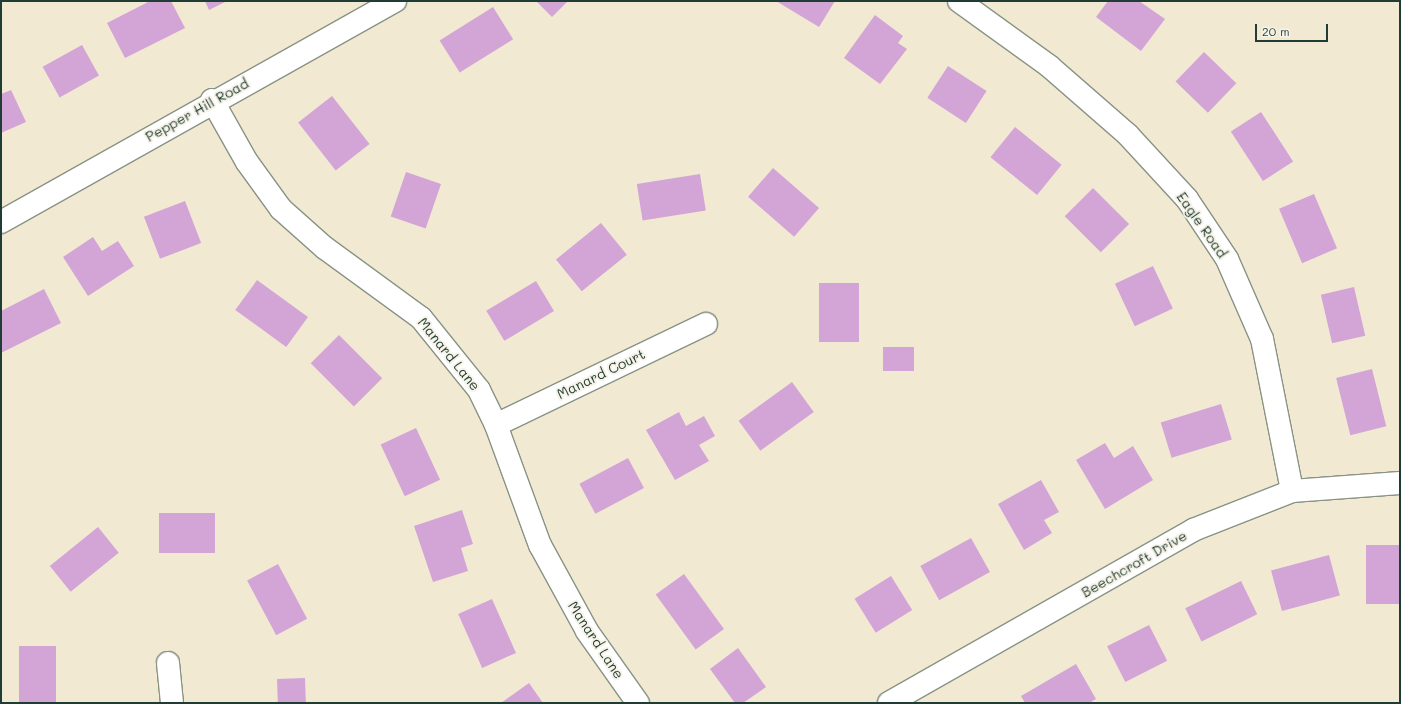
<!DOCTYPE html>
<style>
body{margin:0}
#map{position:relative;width:1401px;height:704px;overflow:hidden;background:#f2e9d3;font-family:Mali,sans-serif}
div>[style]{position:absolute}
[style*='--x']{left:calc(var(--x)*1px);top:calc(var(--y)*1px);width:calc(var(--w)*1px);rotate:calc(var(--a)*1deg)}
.building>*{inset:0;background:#d2a5d6;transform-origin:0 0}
.roads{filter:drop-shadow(1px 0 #889384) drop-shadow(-1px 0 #889384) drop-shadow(0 1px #889384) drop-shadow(0 -1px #889384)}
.minor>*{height:22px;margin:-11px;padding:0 11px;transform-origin:11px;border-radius:11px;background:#fff}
span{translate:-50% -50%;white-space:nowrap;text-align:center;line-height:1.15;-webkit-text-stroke:4px #f7f3e8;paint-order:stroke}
.street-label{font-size:14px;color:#1f3d34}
.frame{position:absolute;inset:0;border:2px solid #1f3d34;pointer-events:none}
.scale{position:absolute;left:1255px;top:24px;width:73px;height:18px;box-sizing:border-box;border:2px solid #1f3d34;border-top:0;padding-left:5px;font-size:12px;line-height:14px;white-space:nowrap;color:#1f3d34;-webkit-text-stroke:3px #f7f3e8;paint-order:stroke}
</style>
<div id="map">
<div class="building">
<div style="clip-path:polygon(150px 1px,171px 1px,185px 28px,125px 58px,107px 23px)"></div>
<div style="clip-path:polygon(205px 1px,227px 1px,209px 10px)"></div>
<div style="clip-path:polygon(536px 1px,568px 1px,552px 17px)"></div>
<div style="clip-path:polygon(776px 1px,835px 1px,819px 27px)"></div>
<div style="clip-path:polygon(1108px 1px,1139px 1px,1165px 19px,1141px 51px,1096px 17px)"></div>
<div style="left:493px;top:7px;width:38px;height:63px;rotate:58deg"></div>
<div style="clip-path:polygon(875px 15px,903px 36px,898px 43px,907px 49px,880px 84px,844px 58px)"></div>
<div style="left:82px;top:45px;width:35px;height:45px;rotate:61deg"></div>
<div style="left:1204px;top:52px;width:45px;height:41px;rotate:44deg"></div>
<div style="left:948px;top:66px;width:46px;height:38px;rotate:33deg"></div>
<div style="clip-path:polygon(11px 90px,26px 122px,1px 133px,1px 94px)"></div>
<div style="left:332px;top:96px;width:61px;height:43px;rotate:52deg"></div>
<div style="left:1261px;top:112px;width:59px;height:36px;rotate:57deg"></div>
<div style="left:1015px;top:127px;width:60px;height:39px;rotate:39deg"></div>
<div style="left:773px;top:168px;width:61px;height:38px;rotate:41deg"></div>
<div style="left:406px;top:172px;width:37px;height:47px;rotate:19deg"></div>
<div style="left:700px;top:174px;width:37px;height:64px;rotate:81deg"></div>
<div style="left:1093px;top:188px;width:51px;height:40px;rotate:45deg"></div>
<div style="left:1314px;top:194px;width:59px;height:38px;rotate:67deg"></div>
<div style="left:185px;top:201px;width:45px;height:44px;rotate:69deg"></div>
<div style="left:601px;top:223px;width:41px;height:58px;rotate:51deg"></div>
<div style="clip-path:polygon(93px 237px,102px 251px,118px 241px,134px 266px,88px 296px,63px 257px)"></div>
<div style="left:1153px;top:266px;width:47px;height:42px;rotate:65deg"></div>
<div style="left:257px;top:280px;width:63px;height:37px;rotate:36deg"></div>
<div style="left:536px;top:281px;width:35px;height:58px;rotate:59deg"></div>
<div style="left:819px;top:283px;width:40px;height:59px"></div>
<div style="left:1354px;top:287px;width:50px;height:34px;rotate:77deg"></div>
<div style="clip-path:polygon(44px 289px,61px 323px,1px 353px,1px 311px)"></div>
<div style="left:339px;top:335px;width:61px;height:40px;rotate:45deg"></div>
<div style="left:883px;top:347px;width:31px;height:24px"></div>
<div style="left:1372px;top:369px;width:59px;height:37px;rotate:76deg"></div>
<div style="left:792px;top:382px;width:37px;height:66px;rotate:54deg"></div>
<div style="left:1221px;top:404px;width:37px;height:63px;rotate:73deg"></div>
<div style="clip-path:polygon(679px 412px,686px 426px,704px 416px,715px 436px,699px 445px,709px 461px,675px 480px,646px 430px)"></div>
<div style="left:416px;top:428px;width:57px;height:39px;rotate:65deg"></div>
<div style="clip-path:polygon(1105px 443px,1114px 458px,1133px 446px,1153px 480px,1105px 509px,1076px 460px)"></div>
<div style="left:628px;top:458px;width:34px;height:55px;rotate:62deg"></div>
<div style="clip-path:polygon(1041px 480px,1059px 512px,1044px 520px,1052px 533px,1024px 550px,998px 504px)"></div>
<div style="clip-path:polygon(462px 510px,473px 544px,461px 548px,468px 571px,433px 582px,414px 526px)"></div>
<div style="left:159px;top:513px;width:56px;height:40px"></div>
<div style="left:98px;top:527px;width:33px;height:62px;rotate:51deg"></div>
<div style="left:971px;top:538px;width:39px;height:58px;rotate:61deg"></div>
<div style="left:1366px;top:545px;width:34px;height:59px"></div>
<div style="left:1329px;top:555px;width:42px;height:60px;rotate:75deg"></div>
<div style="left:278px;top:564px;width:62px;height:35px;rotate:62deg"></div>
<div style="left:684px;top:574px;width:68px;height:35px;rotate:54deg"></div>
<div style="left:891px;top:576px;width:40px;height:43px;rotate:58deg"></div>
<div style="left:1241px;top:581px;width:37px;height:62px;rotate:64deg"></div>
<div style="left:492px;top:599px;width:59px;height:37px;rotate:66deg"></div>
<div style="left:1149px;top:625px;width:40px;height:47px;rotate:63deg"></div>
<div style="left:19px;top:646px;width:37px;height:57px"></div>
<div style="clip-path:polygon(738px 648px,766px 687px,743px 703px,735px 703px,710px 669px)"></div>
<div style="clip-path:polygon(1076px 664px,1096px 699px,1089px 703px,1025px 703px,1021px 696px)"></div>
<div style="left:305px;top:678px;width:25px;height:28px;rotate:88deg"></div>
<div style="clip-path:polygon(529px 683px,543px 703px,501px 703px)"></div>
</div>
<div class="roads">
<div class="minor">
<div style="--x:959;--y:1;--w:111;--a:35.8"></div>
<div style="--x:1049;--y:66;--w:105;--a:41.1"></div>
<div style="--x:1128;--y:135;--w:87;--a:47.3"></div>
<div style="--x:1187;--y:199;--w:72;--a:56.3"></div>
<div style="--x:1227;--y:259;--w:87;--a:66.4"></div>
<div style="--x:1262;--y:339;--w:155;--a:78.8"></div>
<div style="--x:212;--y:100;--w:71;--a:60.6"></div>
<div style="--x:247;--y:162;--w:58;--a:54.1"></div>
<div style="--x:281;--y:209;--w:59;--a:41.6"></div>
<div style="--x:325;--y:248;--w:119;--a:36.1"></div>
<div style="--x:421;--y:318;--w:92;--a:51.1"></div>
<div style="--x:479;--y:390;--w:39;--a:64"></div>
<div style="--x:496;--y:425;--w:128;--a:69.9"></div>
<div style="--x:540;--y:545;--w:98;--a:61.3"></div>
<div style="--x:587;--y:631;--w:88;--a:54.7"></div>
<div style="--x:1;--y:222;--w:452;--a:-29.3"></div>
<div style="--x:496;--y:425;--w:233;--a:-25.7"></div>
<div style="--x:168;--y:663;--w:40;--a:84.3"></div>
<div style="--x:889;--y:703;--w:350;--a:-29.6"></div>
<div style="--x:1193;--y:530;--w:106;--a:-21.5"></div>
<div style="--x:1292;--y:491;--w:108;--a:-4.2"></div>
</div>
</div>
<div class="street-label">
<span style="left:197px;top:110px;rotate:-29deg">Pepper Hill Road</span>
<span style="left:1202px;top:225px;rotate:55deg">Eagle Road</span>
<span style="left:449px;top:354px;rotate:51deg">Manard Lane</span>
<span style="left:601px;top:374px;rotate:-26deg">Manard Court</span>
<span style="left:1134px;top:564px;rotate:-30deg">Beechcroft Drive</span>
<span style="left:596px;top:640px;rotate:57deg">Manard Lane</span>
</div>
<div class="frame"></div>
<div class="scale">20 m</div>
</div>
